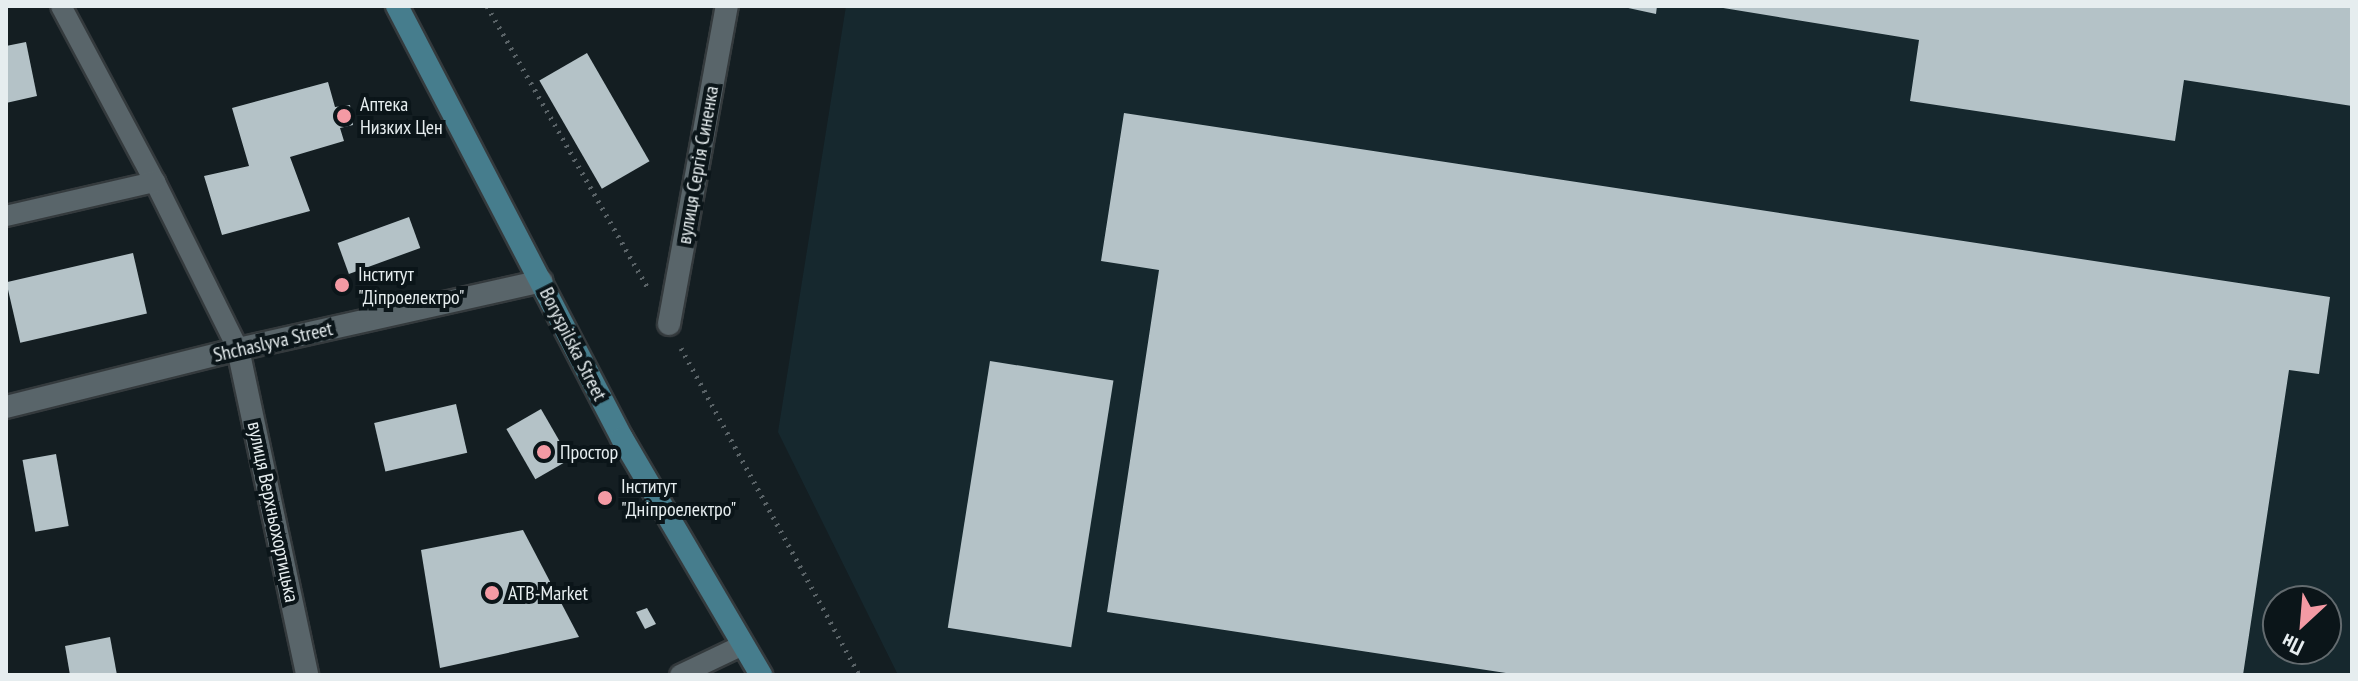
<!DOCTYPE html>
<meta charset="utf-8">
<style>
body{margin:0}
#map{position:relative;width:2358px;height:681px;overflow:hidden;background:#141e22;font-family:"PT Sans Narrow",sans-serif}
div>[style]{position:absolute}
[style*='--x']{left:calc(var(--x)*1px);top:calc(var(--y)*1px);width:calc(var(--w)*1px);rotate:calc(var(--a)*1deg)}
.built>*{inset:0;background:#16282e}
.building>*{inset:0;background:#b4c2c7;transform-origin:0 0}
.path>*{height:5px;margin-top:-2.5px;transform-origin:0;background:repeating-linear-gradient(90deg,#5a6367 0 2px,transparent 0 8px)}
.roads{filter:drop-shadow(2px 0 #343a3d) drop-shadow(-2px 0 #343a3d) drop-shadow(0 2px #343a3d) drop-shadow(0 -2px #343a3d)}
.service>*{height:20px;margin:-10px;padding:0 10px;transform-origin:10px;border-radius:10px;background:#59656a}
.pedestrian>*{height:22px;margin:-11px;padding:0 11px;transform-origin:11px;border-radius:11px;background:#59656a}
.minor>*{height:22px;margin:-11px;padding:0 11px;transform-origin:11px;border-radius:11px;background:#59656a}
.tertiary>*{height:22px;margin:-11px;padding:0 11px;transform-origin:11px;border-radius:11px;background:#59656a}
.secondary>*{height:22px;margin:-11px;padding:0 11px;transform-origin:11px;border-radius:11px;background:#467d8d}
.dots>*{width:22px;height:22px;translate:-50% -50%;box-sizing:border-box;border:4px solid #0b1519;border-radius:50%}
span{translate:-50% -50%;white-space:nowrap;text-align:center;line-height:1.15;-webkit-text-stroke:8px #0b1519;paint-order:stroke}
.poi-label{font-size:20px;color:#e6edef}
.left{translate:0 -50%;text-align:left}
.street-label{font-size:20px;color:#e6edef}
.frame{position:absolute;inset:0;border:8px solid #e6edef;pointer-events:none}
.north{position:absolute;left:2262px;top:585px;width:80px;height:80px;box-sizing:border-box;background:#0b1519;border:2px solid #636b6f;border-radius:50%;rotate:206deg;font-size:22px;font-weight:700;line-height:32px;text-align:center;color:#e6edef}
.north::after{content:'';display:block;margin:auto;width:28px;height:36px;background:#f49aa4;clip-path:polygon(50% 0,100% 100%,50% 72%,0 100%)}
</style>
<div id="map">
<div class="built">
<div style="clip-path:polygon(evenodd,846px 6px,2352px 6px,2352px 675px,898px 675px,778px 432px,846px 6px,2278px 601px,2326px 601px,2326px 649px,2278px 649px,2278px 601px)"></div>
</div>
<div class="building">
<div style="clip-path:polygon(1619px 6px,1657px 6px,1656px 14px)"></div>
<div style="clip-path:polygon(1711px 6px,2352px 6px,2352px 106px,2184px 80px,2175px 141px,1910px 101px,1919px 40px)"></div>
<div style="clip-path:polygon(26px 42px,37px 96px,6px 103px,6px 46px)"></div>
<div style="left:587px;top:53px;width:125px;height:55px;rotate:60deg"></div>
<div style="clip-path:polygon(328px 82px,335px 107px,350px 105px,353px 125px,340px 128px,344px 141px,290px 157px,310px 211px,222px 235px,204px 176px,249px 166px,232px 108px)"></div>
<div style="clip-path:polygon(1124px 113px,2330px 297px,2319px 374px,2289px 370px,2243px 675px,1519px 675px,1107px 612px,1159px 270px,1101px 261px)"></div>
<div style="left:409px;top:217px;width:33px;height:76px;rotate:70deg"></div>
<div style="left:133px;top:253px;width:62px;height:130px;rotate:77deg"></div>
<div style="left:990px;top:361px;width:125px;height:270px;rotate:9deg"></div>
<div style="left:456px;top:404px;width:50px;height:84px;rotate:77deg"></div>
<div style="left:541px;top:409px;width:58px;height:40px;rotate:60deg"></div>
<div style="left:56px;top:454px;width:73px;height:34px;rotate:80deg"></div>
<div style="clip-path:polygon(523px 530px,579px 637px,440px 668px,421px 550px)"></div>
<div style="clip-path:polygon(647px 608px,656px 624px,645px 629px,636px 612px)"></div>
<div style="clip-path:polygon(110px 637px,117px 675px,70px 675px,65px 646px)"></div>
</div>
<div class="path">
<div style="--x:487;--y:6;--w:323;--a:60.3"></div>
<div style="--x:681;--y:348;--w:372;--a:61.4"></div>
</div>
<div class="roads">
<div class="service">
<div style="--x:61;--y:6;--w:200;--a:61.9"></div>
<div style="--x:155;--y:182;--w:186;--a:63.6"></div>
<div style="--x:6;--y:216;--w:153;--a:-12.9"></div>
<div style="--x:680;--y:675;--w:70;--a:-25.5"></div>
</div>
<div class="pedestrian">
<div style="--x:669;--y:324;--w:323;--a:-79.7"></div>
</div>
<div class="minor">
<div style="--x:238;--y:349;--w:333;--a:78"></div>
</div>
<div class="tertiary">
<div style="--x:6;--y:407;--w:239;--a:-14"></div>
<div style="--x:238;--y:349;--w:311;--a:-12.6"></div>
</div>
<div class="secondary">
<div style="--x:397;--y:6;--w:487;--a:62.5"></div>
<div style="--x:622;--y:438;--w:275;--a:59.6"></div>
</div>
</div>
<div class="dots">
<div style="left:344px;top:116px;background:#f49aa4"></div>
<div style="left:342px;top:285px;background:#f49aa4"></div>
<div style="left:544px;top:452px;background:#f49aa4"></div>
<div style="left:605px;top:498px;background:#f49aa4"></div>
<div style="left:492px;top:593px;background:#f49aa4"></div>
</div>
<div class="poi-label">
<span class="left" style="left:360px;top:116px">Аптека<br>Низких Цен</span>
<span class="left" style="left:358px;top:286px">Інститут<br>"Діпроелектро"</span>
<span class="left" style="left:560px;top:452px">Простор</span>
<span class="left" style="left:621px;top:498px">Інститут<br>"Дніпроелектро"</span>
<span class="left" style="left:508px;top:593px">ATB-Market</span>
</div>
<div class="street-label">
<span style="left:698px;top:165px;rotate:-80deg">вулиця Сергія Синенка</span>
<span style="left:273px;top:342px;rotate:-13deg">Shchaslyva Street</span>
<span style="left:573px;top:344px;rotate:63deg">Boryspilska Street</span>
<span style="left:273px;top:512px;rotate:78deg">вулиця Верхньохортицька</span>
</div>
<div class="frame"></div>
<div class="north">Пн</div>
</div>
